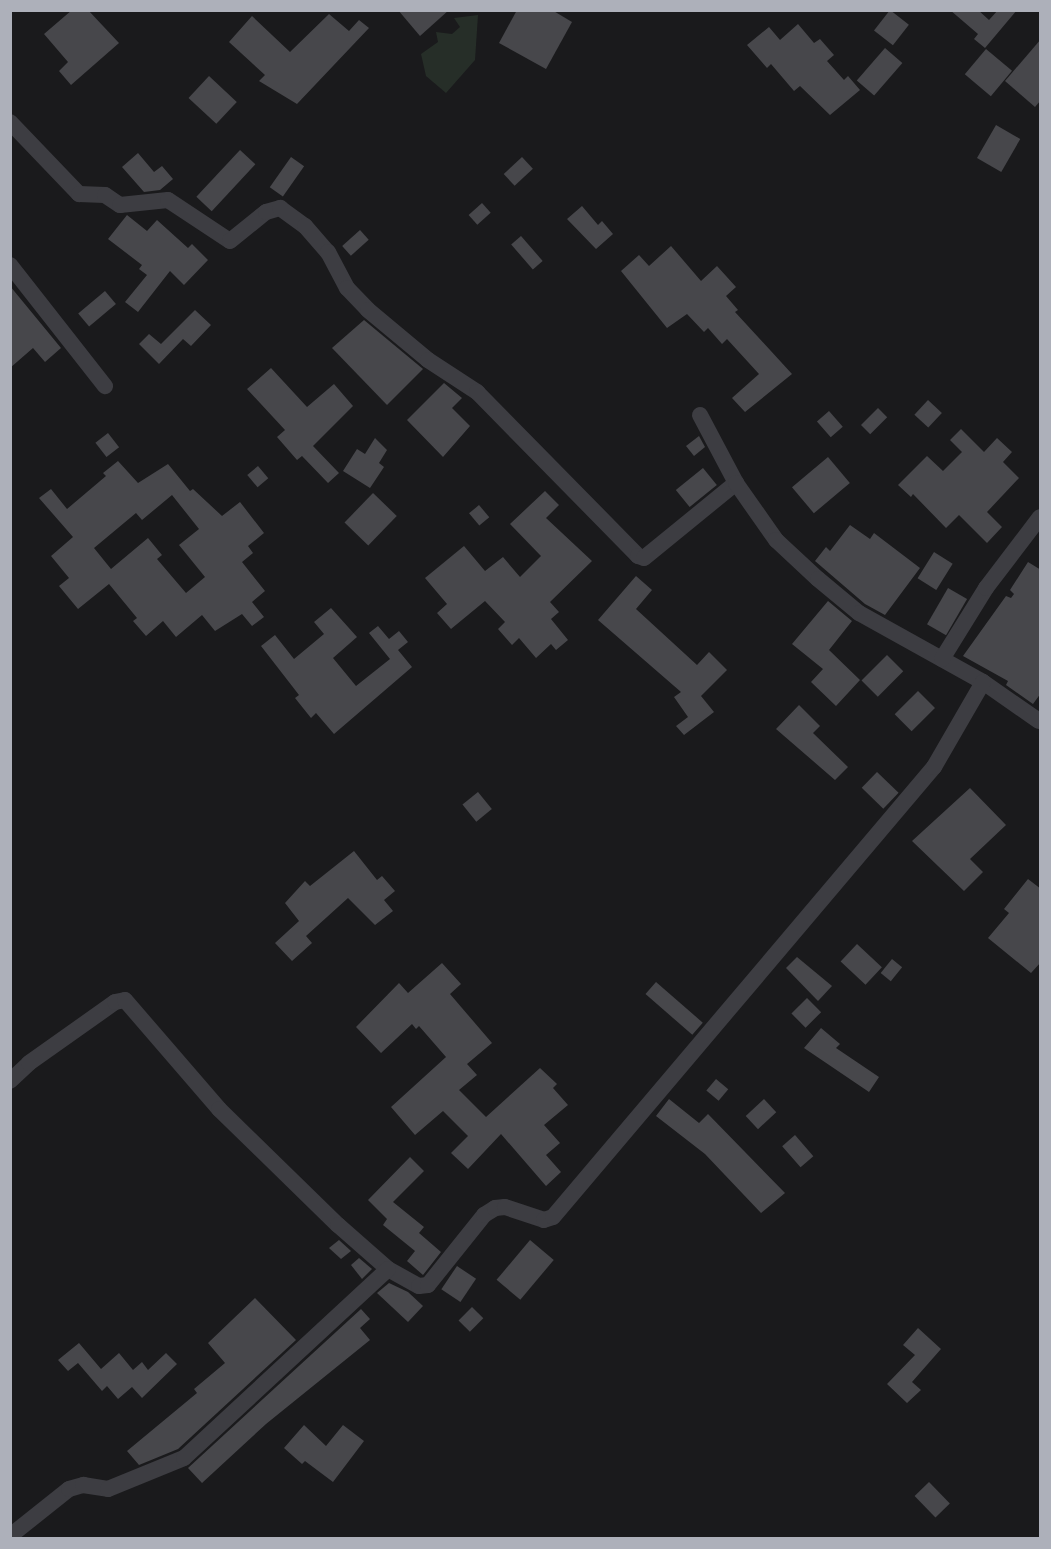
<!DOCTYPE html>
<style>
body{margin:0}
#map{position:relative;width:1051px;height:1549px;overflow:hidden;background:#1a1a1c;font-family:"Open Sans",sans-serif}
div>[style]{position:absolute}
[style*='--x']{left:calc(var(--x)*1px);top:calc(var(--y)*1px);width:calc(var(--w)*1px);rotate:calc(var(--a)*1deg)}
.green>*{inset:0;background:#262e28}
.building>*{inset:0;background:#47474b;transform-origin:0 0}
.minor>*{height:16px;margin:-8px;padding:0 8px;transform-origin:8px;border-radius:8px;background:#3d3d42}
span{translate:-50% -50%;white-space:nowrap;text-align:center;line-height:1.15;-webkit-text-stroke:4.5px #151517;paint-order:stroke}
.frame{position:absolute;inset:0;border:12px solid #adb0ba;pointer-events:none}
</style>
<div id="map">
<div class="green">
<div style="clip-path:polygon(478px 15px,475px 60px,446px 93px,426px 76px,421px 54px,438px 42px,436px 32px,452px 34px,460px 27px,454px 18px)"></div>
</div>
<div class="building">
<div style="clip-path:polygon(72px 10px,88px 10px,119px 43px,71px 85px,59px 71px,68px 62px,44px 34px)"></div>
<div style="clip-path:polygon(398px 10px,449px 10px,420px 36px)"></div>
<div style="clip-path:polygon(517px 10px,552px 10px,572px 22px,546px 69px,499px 43px)"></div>
<div style="left:890px;top:10px;width:24px;height:26px;rotate:38deg"></div>
<div style="clip-path:polygon(950px 10px,978px 10px,989px 20px,998px 10px,1017px 10px,985px 48px,974px 39px,978px 34px)"></div>
<div style="clip-path:polygon(329px 14px,349px 31px,359px 20px,369px 28px,297px 104px,259px 81px,265px 75px,229px 42px,252px 16px,290px 52px)"></div>
<div style="clip-path:polygon(798px 24px,814px 43px,820px 39px,834px 55px,827px 61px,844px 80px,848px 76px,860px 90px,830px 115px,800px 86px,794px 91px,771px 64px,767px 68px,747px 45px,769px 27px,780px 40px)"></div>
<div style="clip-path:polygon(1041px 39px,1041px 100px,1035px 107px,1005px 81px)"></div>
<div style="left:885px;top:48px;width:23px;height:43px;rotate:41deg"></div>
<div style="left:986px;top:49px;width:34px;height:33px;rotate:40deg"></div>
<div style="left:209px;top:76px;width:38px;height:30px;rotate:43deg"></div>
<div style="left:996px;top:125px;width:28px;height:38px;rotate:30deg"></div>
<div style="left:240px;top:150px;width:21px;height:64px;rotate:43deg"></div>
<div style="clip-path:polygon(138px 153px,154px 172px,162px 166px,173px 179px,160px 190px,144px 192px,122px 167px)"></div>
<div style="left:291px;top:157px;width:16px;height:37px;rotate:35deg"></div>
<div style="left:522px;top:157px;width:16px;height:25px;rotate:47deg"></div>
<div style="left:482px;top:203px;width:13px;height:18px;rotate:48deg"></div>
<div style="clip-path:polygon(582px 206px,598px 225px,602px 221px,613px 234px,596px 249px,567px 219px)"></div>
<div style="clip-path:polygon(127px 215px,147px 231px,157px 220px,188px 248px,192px 244px,208px 260px,184px 285px,170px 271px,138px 312px,125px 302px,147px 275px,139px 269px,142px 265px,108px 239px)"></div>
<div style="left:360px;top:230px;width:13px;height:24px;rotate:48deg"></div>
<div style="left:521px;top:236px;width:33px;height:13px;rotate:49deg"></div>
<div style="clip-path:polygon(671px 246px,701px 281px,717px 266px,736px 287px,726px 296px,738px 310px,735px 312px,792px 374px,745px 412px,732px 398px,759px 374px,727px 339px,722px 344px,708px 328px,704px 332px,687px 314px,667px 328px,621px 271px,639px 255px,649px 266px)"></div>
<div style="clip-path:polygon(10px 286px,61px 348px,45px 362px,33px 348px,10px 368px)"></div>
<div style="left:105px;top:291px;width:17px;height:35px;rotate:50deg"></div>
<div style="clip-path:polygon(195px 310px,211px 325px,191px 346px,183px 339px,159px 364px,139px 344px,149px 334px,161px 344px)"></div>
<div style="clip-path:polygon(364px 320px,423px 369px,387px 405px,332px 348px)"></div>
<div style="clip-path:polygon(271px 368px,307px 407px,334px 384px,353px 406px,313px 446px,339px 473px,328px 483px,302px 456px,297px 460px,277px 437px,285px 430px,247px 389px)"></div>
<div style="clip-path:polygon(444px 383px,462px 398px,452px 408px,470px 426px,443px 457px,407px 420px)"></div>
<div style="left:928px;top:400px;width:19px;height:20px;rotate:43deg"></div>
<div style="left:878px;top:408px;width:13px;height:24px;rotate:45deg"></div>
<div style="left:829px;top:411px;width:21px;height:16px;rotate:49deg"></div>
<div style="clip-path:polygon(961px 429px,984px 452px,997px 438px,1012px 452px,1003px 462px,1019px 478px,987px 512px,1002px 527px,987px 543px,959px 515px,946px 528px,913px 494px,911px 497px,898px 485px,927px 456px,943px 471px,962px 452px,950px 440px)"></div>
<div style="left:108px;top:433px;width:18px;height:16px;rotate:52deg"></div>
<div style="clip-path:polygon(699px 436px,705px 447px,694px 456px,686px 446px)"></div>
<div style="clip-path:polygon(375px 438px,387px 450px,379px 463px,384px 467px,370px 488px,343px 471px,357px 449px,365px 454px)"></div>
<div style="left:828px;top:457px;width:34px;height:47px;rotate:50deg"></div>
<div style="clip-path:polygon(evenodd,118px 461px,138px 483px,168px 464px,190px 491px,193px 489px,222px 516px,240px 502px,264px 533px,248px 546px,253px 553px,242px 562px,265px 591px,252px 602px,264px 617px,252px 626px,242px 614px,215px 631px,202px 615px,176px 637px,163px 621px,146px 636px,133px 621px,137px 618px,109px 584px,78px 609px,59px 586px,69px 578px,51px 556px,73px 537px,39px 498px,51px 489px,67px 509px,106px 476px,103px 473px,118px 461px,172px 495px,199px 529px,179px 545px,205px 577px,186px 593px,157px 559px,162px 555px,148px 538px,111px 569px,94px 548px,136px 513px,142px 520px,172px 495px)"></div>
<div style="left:258px;top:466px;width:16px;height:14px;rotate:50deg"></div>
<div style="left:703px;top:468px;width:22px;height:35px;rotate:51deg"></div>
<div style="clip-path:polygon(545px 491px,559px 505px,546px 518px,592px 561px,550px 602px,559px 612px,551px 619px,568px 640px,556px 650px,551px 644px,536px 658px,519px 638px,512px 645px,498px 629px,505px 622px,485px 601px,451px 629px,437px 613px,447px 604px,425px 578px,464px 546px,485px 571px,503px 557px,520px 577px,541px 556px,510px 524px)"></div>
<div style="left:373px;top:493px;width:33px;height:41px;rotate:44deg"></div>
<div style="left:479px;top:505px;width:16px;height:13px;rotate:50deg"></div>
<div style="clip-path:polygon(850px 525px,870px 539px,874px 533px,920px 568px,885px 615px,865px 604px,815px 561px,826px 547px,830px 551px)"></div>
<div style="left:934px;top:552px;width:22px;height:31px;rotate:32deg"></div>
<div style="clip-path:polygon(1028px 562px,1041px 570px,1041px 693px,1033px 704px,1006px 685px,1008px 681px,963px 656px,1006px 596px,1011px 598px,1014px 594px,1010px 590px)"></div>
<div style="clip-path:polygon(636px 576px,652px 590px,636px 609px,697px 665px,709px 652px,727px 670px,701px 696px,714px 712px,684px 735px,676px 726px,688px 717px,674px 697px,681px 692px,598px 620px)"></div>
<div style="left:948px;top:588px;width:22px;height:42px;rotate:30deg"></div>
<div style="clip-path:polygon(828px 601px,852px 621px,829px 650px,860px 680px,836px 706px,811px 682px,823px 669px,792px 644px)"></div>
<div style="clip-path:polygon(331px 608px,357px 637px,333px 658px,356px 686px,390px 659px,369px 633px,378px 626px,389px 639px,399px 631px,408px 642px,398px 650px,412px 667px,334px 734px,316px 713px,311px 718px,295px 698px,299px 695px,261px 646px,275px 635px,294px 659px,324px 634px,314px 622px)"></div>
<div style="left:887px;top:655px;width:23px;height:36px;rotate:45deg"></div>
<div style="left:918px;top:691px;width:24px;height:33px;rotate:45deg"></div>
<div style="clip-path:polygon(799px 705px,820px 726px,813px 733px,848px 767px,835px 780px,776px 729px)"></div>
<div style="left:877px;top:772px;width:30px;height:22px;rotate:44deg"></div>
<div style="clip-path:polygon(970px 788px,1006px 825px,970px 859px,983px 872px,964px 891px,912px 841px)"></div>
<div style="left:478px;top:792px;width:22px;height:20px;rotate:51deg"></div>
<div style="clip-path:polygon(354px 851px,377px 880px,382px 876px,395px 891px,384px 900px,393px 911px,375px 925px,348px 898px,306px 936px,312px 943px,292px 961px,275px 943px,299px 921px,285px 903px,305px 881px,310px 886px)"></div>
<div style="clip-path:polygon(1028px 879px,1041px 889px,1041px 962px,1031px 973px,988px 938px,1009px 913px,1004px 909px)"></div>
<div style="left:857px;top:944px;width:34px;height:24px;rotate:43deg"></div>
<div style="clip-path:polygon(797px 957px,832px 986px,818px 1001px,786px 968px)"></div>
<div style="left:892px;top:959px;width:13px;height:18px;rotate:39deg"></div>
<div style="clip-path:polygon(442px 963px,461px 984px,450px 994px,492px 1043px,467px 1064px,477px 1075px,459px 1090px,486px 1117px,540px 1068px,557px 1084px,553px 1088px,568px 1105px,544px 1125px,560px 1143px,546px 1155px,561px 1172px,546px 1186px,501px 1134px,468px 1169px,451px 1153px,468px 1136px,443px 1111px,415px 1135px,391px 1107px,446px 1057px,419px 1026px,416px 1029px,412px 1024px,381px 1053px,356px 1027px,399px 983px,408px 993px)"></div>
<div style="left:656px;top:982px;width:62px;height:16px;rotate:41deg"></div>
<div style="left:807px;top:998px;width:20px;height:22px;rotate:45deg"></div>
<div style="clip-path:polygon(821px 1028px,840px 1044px,836px 1048px,879px 1077px,869px 1092px,804px 1048px)"></div>
<div style="left:716px;top:1079px;width:16px;height:15px;rotate:40deg"></div>
<div style="clip-path:polygon(669px 1099px,699px 1123px,708px 1114px,785px 1193px,761px 1213px,705px 1154px,656px 1116px)"></div>
<div style="left:764px;top:1099px;width:18px;height:25px;rotate:47deg"></div>
<div style="left:795px;top:1135px;width:28px;height:17px;rotate:49deg"></div>
<div style="clip-path:polygon(410px 1157px,424px 1171px,393px 1202px,424px 1227px,419px 1233px,441px 1252px,423px 1275px,407px 1261px,415px 1251px,383px 1225px,387px 1219px,368px 1200px)"></div>
<div style="clip-path:polygon(339px 1240px,351px 1251px,341px 1259px,329px 1248px)"></div>
<div style="left:530px;top:1240px;width:31px;height:52px;rotate:40deg"></div>
<div style="clip-path:polygon(359px 1258px,372px 1269px,362px 1279px,351px 1265px)"></div>
<div style="left:457px;top:1266px;width:23px;height:28px;rotate:34deg"></div>
<div style="clip-path:polygon(389px 1283px,408px 1292px,423px 1306px,408px 1322px,377px 1293px)"></div>
<div style="clip-path:polygon(255px 1298px,296px 1340px,178px 1449px,139px 1465px,127px 1451px,197px 1393px,194px 1389px,225px 1363px,208px 1343px)"></div>
<div style="left:472px;top:1307px;width:16px;height:19px;rotate:45deg"></div>
<div style="clip-path:polygon(361px 1309px,370px 1319px,360px 1328px,370px 1340px,266px 1424px,202px 1483px,188px 1468px)"></div>
<div style="clip-path:polygon(918px 1328px,941px 1349px,912px 1382px,921px 1390px,907px 1403px,887px 1384px,915px 1355px,903px 1345px)"></div>
<div style="clip-path:polygon(79px 1343px,101px 1369px,119px 1353px,133px 1370px,142px 1362px,148px 1370px,166px 1353px,177px 1364px,142px 1398px,132px 1387px,118px 1399px,107px 1386px,102px 1391px,78px 1363px,68px 1371px,58px 1360px)"></div>
<div style="clip-path:polygon(304px 1425px,326px 1446px,343px 1425px,364px 1441px,333px 1482px,305px 1461px,302px 1464px,284px 1448px)"></div>
<div style="left:929px;top:1482px;width:30px;height:20px;rotate:46deg"></div>
</div>
<div class="minor">
<div style="--x:10;--y:122;--w:100;--a:46.2"></div>
<div style="--x:79;--y:194;--w:26;--a:2"></div>
<div style="--x:105;--y:195;--w:18;--a:34"></div>
<div style="--x:120;--y:205;--w:48;--a:-5.9"></div>
<div style="--x:168;--y:200;--w:74;--a:33.5"></div>
<div style="--x:230;--y:241;--w:46;--a:-38.9"></div>
<div style="--x:266;--y:212;--w:15;--a:-16"></div>
<div style="--x:280;--y:208;--w:31;--a:36"></div>
<div style="--x:305;--y:226;--w:35;--a:49"></div>
<div style="--x:328;--y:252;--w:41;--a:62.2"></div>
<div style="--x:347;--y:288;--w:30;--a:46"></div>
<div style="--x:368;--y:310;--w:78;--a:39.8"></div>
<div style="--x:428;--y:360;--w:59;--a:33.1"></div>
<div style="--x:477;--y:392;--w:230;--a:45.5"></div>
<div style="--x:638;--y:556;--w:6;--a:18"></div>
<div style="--x:644;--y:558;--w:119;--a:-39.2"></div>
<div style="--x:10;--y:265;--w:154;--a:51.9"></div>
<div style="--x:700;--y:415;--w:77;--a:62.1"></div>
<div style="--x:736;--y:483;--w:70;--a:54.9"></div>
<div style="--x:776;--y:540;--w:57;--a:42.9"></div>
<div style="--x:818;--y:579;--w:53;--a:39.7"></div>
<div style="--x:859;--y:613;--w:142;--a:29.1"></div>
<div style="--x:983;--y:682;--w:68;--a:34.9"></div>
<div style="--x:942;--y:659;--w:84;--a:-58.2"></div>
<div style="--x:986;--y:588;--w:89;--a:-52.7"></div>
<div style="--x:10;--y:1081;--w:26;--a:-43"></div>
<div style="--x:29;--y:1063;--w:105;--a:-35.3"></div>
<div style="--x:115;--y:1002;--w:10;--a:-11"></div>
<div style="--x:125;--y:1000;--w:144;--a:49.2"></div>
<div style="--x:219;--y:1109;--w:166;--a:44.3"></div>
<div style="--x:338;--y:1225;--w:67;--a:41.3"></div>
<div style="--x:388;--y:1269;--w:35;--a:29"></div>
<div style="--x:419;--y:1286;--w:9;--a:-6"></div>
<div style="--x:428;--y:1285;--w:90;--a:-51.3"></div>
<div style="--x:484;--y:1215;--w:13;--a:-32"></div>
<div style="--x:495;--y:1208;--w:10;--a:-6"></div>
<div style="--x:505;--y:1207;--w:41;--a:18.4"></div>
<div style="--x:544;--y:1220;--w:9;--a:-18"></div>
<div style="--x:553;--y:1217;--w:590;--a:-49.75"></div>
<div style="--x:934;--y:767;--w:98;--a:-60"></div>
<div style="--x:10;--y:1536;--w:75;--a:-38.5"></div>
<div style="--x:69;--y:1489;--w:15;--a:-16"></div>
<div style="--x:83;--y:1485;--w:25;--a:9"></div>
<div style="--x:108;--y:1489;--w:82;--a:-22.2"></div>
<div style="--x:184;--y:1458;--w:278;--a:-42.8"></div>
</div>
<div class="frame"></div>
</div>
